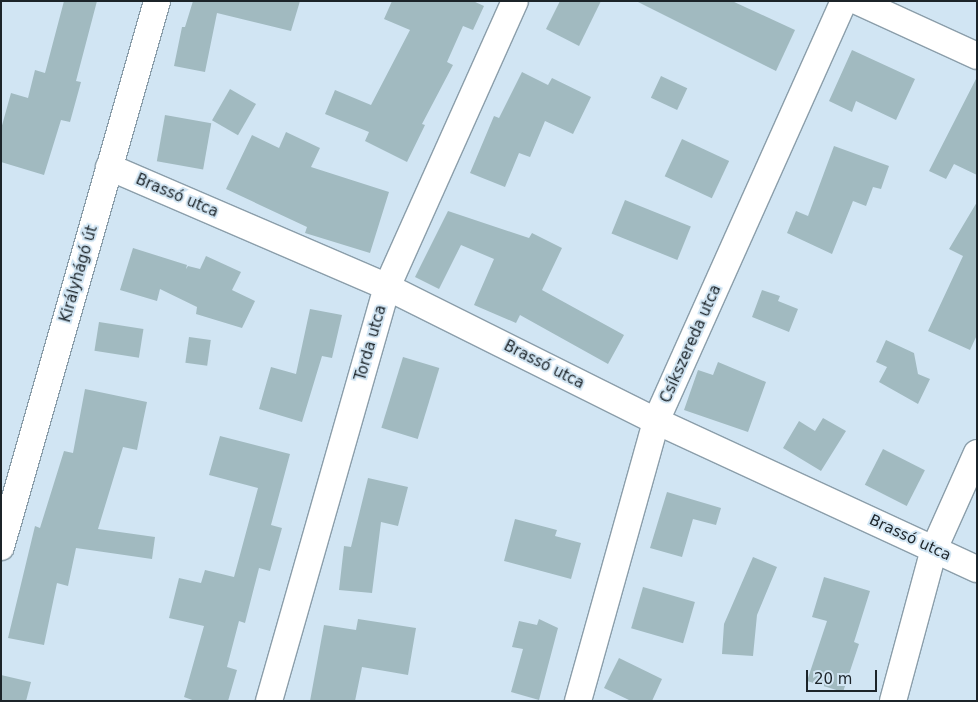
<!DOCTYPE html>
<meta charset="utf-8">
<style>
body{margin:0}
#map{position:relative;width:978px;height:702px;overflow:hidden;background:#d1e5f3;font-family:"DejaVu Sans",sans-serif}
div>[style]{position:absolute}
[style*='--x']{left:calc(var(--x)*1px);top:calc(var(--y)*1px);width:calc(var(--w)*1px);rotate:calc(var(--a)*1deg)}
.building>*{inset:0;background:#a1bac0;transform-origin:0 0}
.roads{filter:drop-shadow(1px 0 #8b9eaa) drop-shadow(-1px 0 #8b9eaa) drop-shadow(0 1px #8b9eaa) drop-shadow(0 -1px #8b9eaa)}
.minor>*{height:26px;margin:-13px;padding:0 13px;transform-origin:13px;border-radius:13px;background:#fff}
span{translate:-50% -50%;white-space:nowrap;text-align:center;line-height:1.15;-webkit-text-stroke:4px #d1e5f3;paint-order:stroke}
.street-label{font-size:15px;color:#1c2429}
.frame{position:absolute;inset:0;border:2px solid #1c2429;pointer-events:none}
.scale{position:absolute;left:806px;top:670px;width:71px;height:22px;box-sizing:border-box;border:2px solid #1c2429;border-top:0;padding-left:6px;font-size:15px;line-height:18px;white-space:nowrap;color:#1c2429;-webkit-text-stroke:4px #d1e5f3;paint-order:stroke}
</style>
<div id="map">
<div class="building">
<div style="clip-path:polygon(64px 1px,97px 1px,76px 81px,81px 82px,70px 122px,61px 120px,44px 175px,1px 162px,1px 129px,11px 93px,28px 98px,35px 70px,45px 73px)"></div>
<div style="clip-path:polygon(193px 1px,300px 1px,291px 31px,217px 13px,205px 72px,174px 66px,182px 27px,185px 27px)"></div>
<div style="clip-path:polygon(392px 1px,473px 1px,484px 6px,473px 30px,463px 26px,447px 62px,453px 65px,422px 124px,425px 125px,407px 162px,365px 141px,369px 132px,325px 114px,335px 90px,371px 105px,410px 30px,384px 19px)"></div>
<div style="clip-path:polygon(560px 1px,601px 1px,579px 46px,546px 29px)"></div>
<div style="clip-path:polygon(636px 1px,732px 1px,795px 30px,776px 71px)"></div>
<div style="clip-path:polygon(852px 50px,915px 79px,896px 120px,856px 101px,852px 112px,829px 101px)"></div>
<div style="clip-path:polygon(522px 72px,548px 85px,552px 78px,591px 97px,573px 134px,545px 121px,530px 157px,519px 153px,505px 187px,470px 173px,494px 116px,499px 118px)"></div>
<div style="left:661px;top:76px;width:29px;height:24px;rotate:25deg"></div>
<div style="clip-path:polygon(977px 77px,977px 175px,954px 164px,946px 179px,929px 171px)"></div>
<div style="left:230px;top:89px;width:30px;height:36px;rotate:30deg"></div>
<div style="left:165px;top:115px;width:47px;height:47px;rotate:10deg"></div>
<div style="clip-path:polygon(286px 132px,320px 148px,311px 167px,389px 192px,370px 253px,305px 233px,307px 227px,226px 189px,252px 135px,279px 148px)"></div>
<div style="left:682px;top:139px;width:52px;height:41px;rotate:25deg"></div>
<div style="clip-path:polygon(834px 146px,889px 166px,881px 189px,873px 187px,866px 206px,853px 201px,832px 254px,787px 233px,796px 211px,808px 216px)"></div>
<div style="left:625px;top:200px;width:71px;height:36px;rotate:22deg"></div>
<div style="clip-path:polygon(977px 202px,977px 335px,970px 350px,928px 331px,963px 256px,949px 249px)"></div>
<div style="clip-path:polygon(448px 211px,529px 238px,532px 233px,562px 248px,542px 290px,624px 335px,608px 364px,520px 315px,516px 323px,474px 305px,494px 259px,461px 245px,439px 289px,415px 277px)"></div>
<div style="clip-path:polygon(133px 248px,187px 265px,186px 269px,188px 266px,200px 269px,206px 256px,241px 272px,232px 290px,255px 301px,242px 328px,196px 314px,197px 307px,160px 289px,157px 301px,120px 290px)"></div>
<div style="clip-path:polygon(762px 290px,780px 296px,778px 301px,798px 309px,789px 332px,752px 317px)"></div>
<div style="clip-path:polygon(310px 309px,342px 315px,332px 358px,322px 356px,302px 422px,259px 409px,271px 367px,296px 374px)"></div>
<div style="left:99px;top:322px;width:45px;height:29px;rotate:9deg"></div>
<div style="left:189px;top:337px;width:22px;height:26px;rotate:8deg"></div>
<div style="clip-path:polygon(886px 340px,914px 353px,918px 374px,930px 379px,918px 404px,879px 382px,887px 367px,876px 362px)"></div>
<div style="left:403px;top:357px;width:38px;height:74px;rotate:17deg"></div>
<div style="clip-path:polygon(718px 362px,766px 382px,748px 432px,684px 410px,698px 370px,713px 375px)"></div>
<div style="clip-path:polygon(85px 389px,147px 402px,137px 450px,123px 447px,98px 529px,155px 537px,152px 559px,76px 548px,68px 586px,57px 583px,44px 645px,8px 638px,35px 526px,40px 528px,64px 451px,73px 453px)"></div>
<div style="clip-path:polygon(823px 418px,846px 431px,821px 471px,783px 448px,799px 421px,815px 431px)"></div>
<div style="clip-path:polygon(220px 436px,290px 454px,271px 525px,282px 528px,270px 571px,259px 568px,245px 623px,239px 621px,227px 667px,237px 670px,228px 701px,195px 701px,184px 697px,204px 626px,169px 618px,179px 578px,201px 583px,205px 570px,234px 577px,258px 488px,209px 475px)"></div>
<div style="left:883px;top:449px;width:47px;height:40px;rotate:27deg"></div>
<div style="clip-path:polygon(368px 478px,408px 487px,398px 526px,381px 522px,372px 593px,339px 590px,344px 546px,351px 547px)"></div>
<div style="clip-path:polygon(667px 492px,721px 508px,716px 525px,693px 519px,682px 557px,650px 548px)"></div>
<div style="clip-path:polygon(515px 519px,557px 530px,555px 536px,581px 543px,571px 579px,504px 561px)"></div>
<div style="clip-path:polygon(753px 557px,777px 567px,757px 615px,753px 656px,722px 654px,724px 624px)"></div>
<div style="clip-path:polygon(824px 577px,870px 591px,854px 642px,859px 644px,843px 692px,807px 681px,827px 621px,812px 617px)"></div>
<div style="left:643px;top:587px;width:54px;height:43px;rotate:16deg"></div>
<div style="clip-path:polygon(358px 619px,416px 628px,408px 675px,362px 667px,355px 701px,310px 701px,324px 625px,356px 630px)"></div>
<div style="clip-path:polygon(539px 619px,558px 628px,539px 700px,511px 692px,523px 649px,512px 647px,519px 621px,537px 625px)"></div>
<div style="clip-path:polygon(619px 658px,662px 679px,652px 701px,631px 701px,604px 688px)"></div>
<div style="clip-path:polygon(1px 675px,31px 682px,26px 701px,1px 701px)"></div>
</div>
<div class="roads">
<div class="minor">
<div style="--x:857;--y:1;--w:132;--a:24.6"></div>
<div style="--x:109;--y:167;--w:303;--a:23.3"></div>
<div style="--x:387;--y:287;--w:301;--a:26.5"></div>
<div style="--x:656;--y:421;--w:353;--a:24.8"></div>
<div style="--x:1;--y:547;--w:568;--a:-74.05"></div>
<div style="--x:269;--y:701;--w:430;--a:-74.1"></div>
<div style="--x:387;--y:287;--w:313;--a:-65.9"></div>
<div style="--x:578;--y:701;--w:291;--a:-74.4"></div>
<div style="--x:656;--y:421;--w:460;--a:-65.9"></div>
<div style="--x:893;--y:701;--w:157;--a:-74.9"></div>
<div style="--x:934;--y:549;--w:105;--a:-65.9"></div>
</div>
</div>
<div class="street-label">
<span style="left:177px;top:196px;rotate:23deg">Brassó utca</span>
<span style="left:79px;top:274px;rotate:-74deg">Királyhágó út</span>
<span style="left:371px;top:343px;rotate:-74deg">Torda utca</span>
<span style="left:691px;top:344px;rotate:-66deg">Csíkszereda utca</span>
<span style="left:544px;top:365px;rotate:27deg">Brassó utca</span>
<span style="left:910px;top:538px;rotate:25deg">Brassó utca</span>
</div>
<div class="frame"></div>
<div class="scale">20 m</div>
</div>
